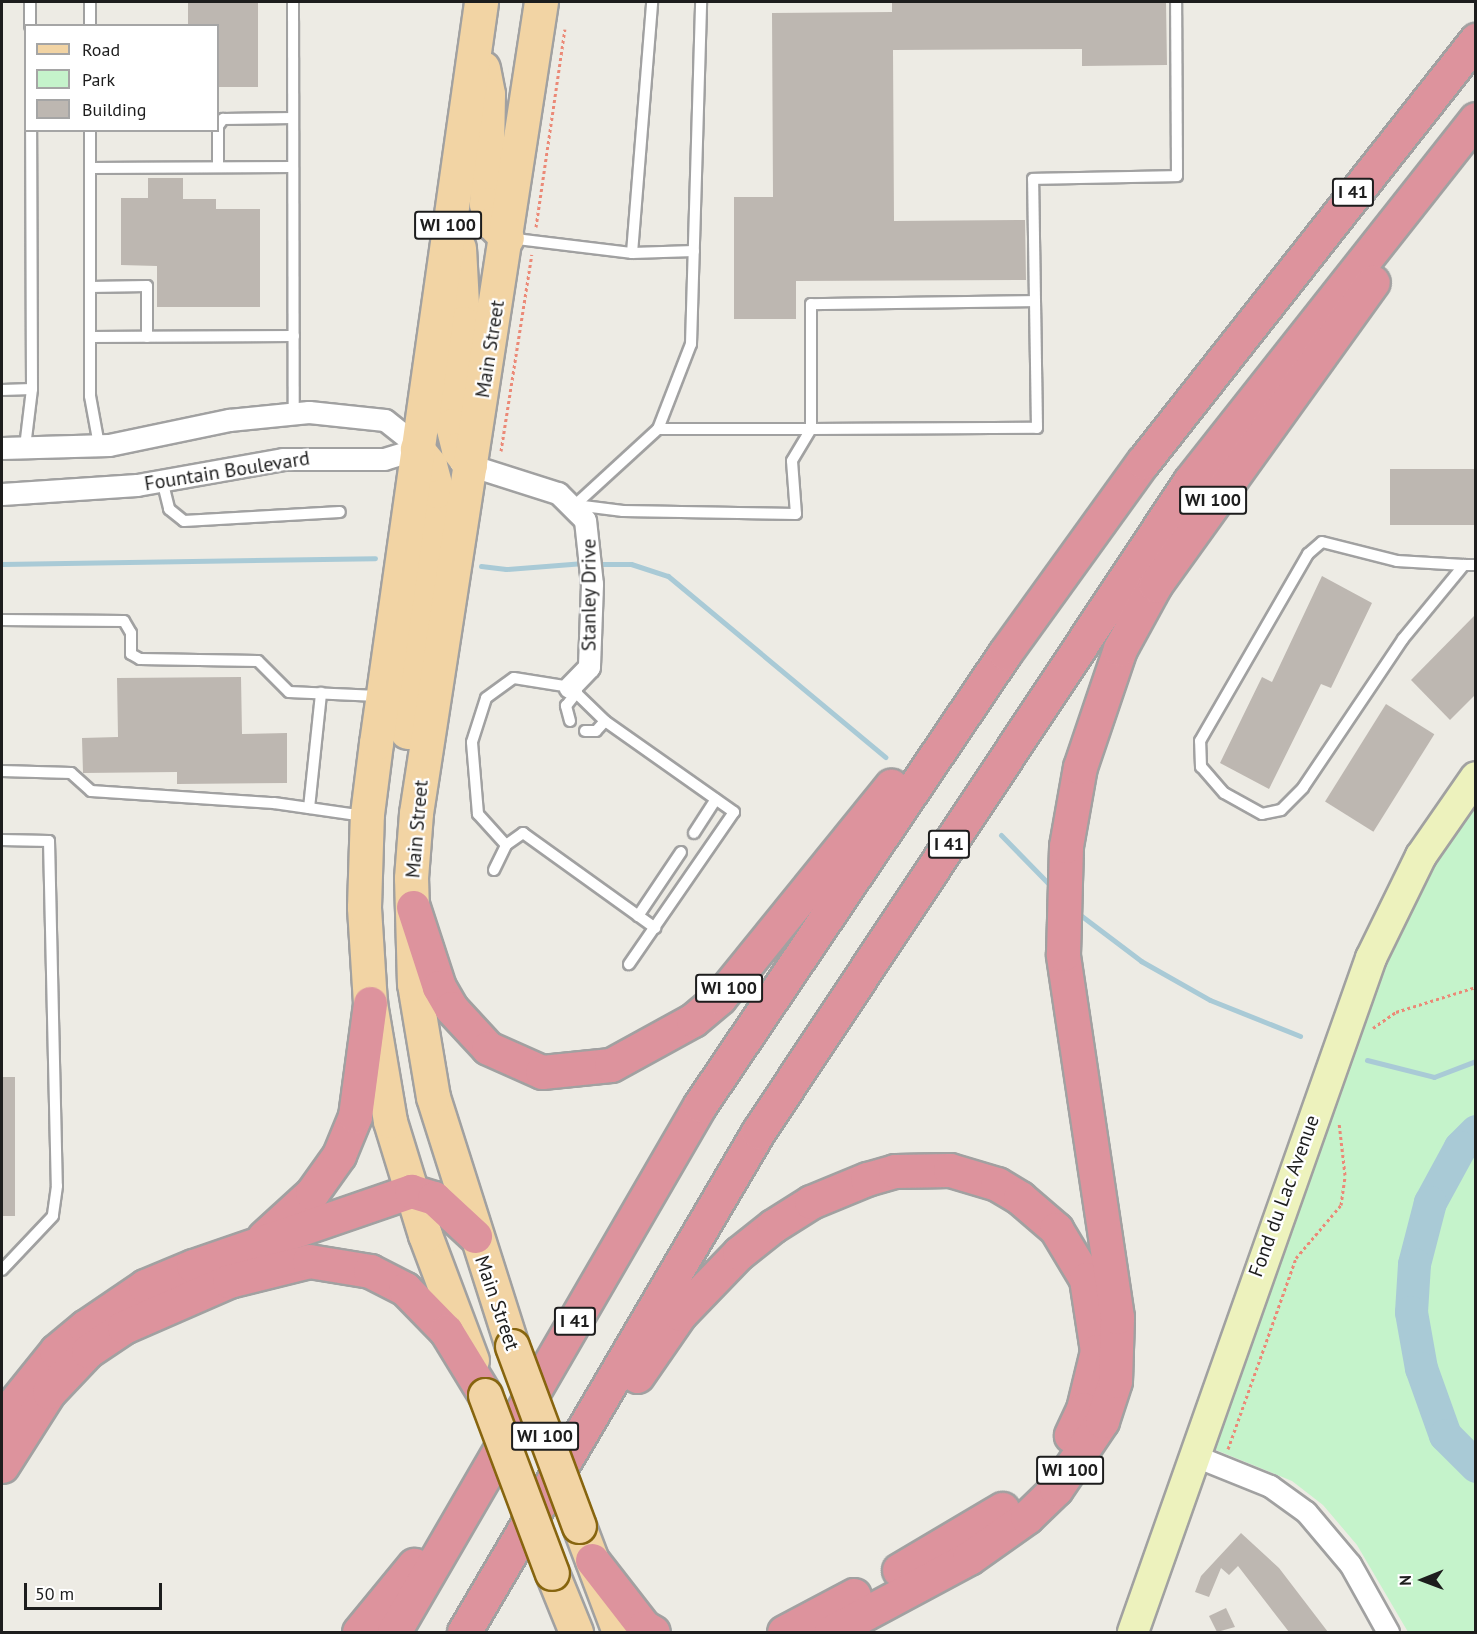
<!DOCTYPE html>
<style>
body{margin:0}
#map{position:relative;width:1477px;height:1634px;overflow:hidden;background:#edebe4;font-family:"PT Sans",sans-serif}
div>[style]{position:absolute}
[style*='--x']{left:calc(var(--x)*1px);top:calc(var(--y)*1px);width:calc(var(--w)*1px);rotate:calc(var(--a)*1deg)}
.park>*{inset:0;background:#c5f3cb}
.stream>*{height:5px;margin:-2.5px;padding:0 2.5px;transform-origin:2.5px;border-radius:2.5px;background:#a9cad6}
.river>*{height:33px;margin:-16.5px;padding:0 16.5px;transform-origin:16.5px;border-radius:16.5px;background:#a9cad6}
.building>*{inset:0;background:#bdb7b1;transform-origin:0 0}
.path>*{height:3px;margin-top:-1.5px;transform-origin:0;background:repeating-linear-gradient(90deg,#eb8977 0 3px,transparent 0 6px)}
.roads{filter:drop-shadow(2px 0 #a1a1a1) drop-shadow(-2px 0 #a1a1a1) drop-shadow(0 2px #a1a1a1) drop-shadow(0 -2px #a1a1a1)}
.lane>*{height:10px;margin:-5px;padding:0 5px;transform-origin:5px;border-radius:5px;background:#fff}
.street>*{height:21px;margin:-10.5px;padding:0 10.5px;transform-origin:10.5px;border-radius:10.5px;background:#fff}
.secondary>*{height:30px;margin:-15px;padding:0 15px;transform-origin:15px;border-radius:15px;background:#edf2bd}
.primary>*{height:33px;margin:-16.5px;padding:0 16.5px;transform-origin:16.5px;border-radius:16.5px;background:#f2d4a4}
.highway>*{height:33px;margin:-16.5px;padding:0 16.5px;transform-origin:16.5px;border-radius:16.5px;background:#dd939d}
.bridges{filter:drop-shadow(2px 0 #87650f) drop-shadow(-2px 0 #87650f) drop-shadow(0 2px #87650f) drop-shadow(0 -2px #87650f)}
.primary-bridge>*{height:33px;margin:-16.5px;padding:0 16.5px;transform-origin:16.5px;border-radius:16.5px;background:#f2d4a4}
span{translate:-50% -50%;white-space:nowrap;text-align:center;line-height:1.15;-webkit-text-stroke:4.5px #fff;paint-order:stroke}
.shield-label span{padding:2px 4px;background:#fff;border:2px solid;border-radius:4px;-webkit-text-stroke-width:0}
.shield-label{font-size:18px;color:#1d1d1d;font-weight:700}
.street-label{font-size:20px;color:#1d1d1d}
.frame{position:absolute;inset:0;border:3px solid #1d1d1d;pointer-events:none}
.legend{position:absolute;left:24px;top:24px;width:195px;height:108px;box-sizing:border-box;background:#fff;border:2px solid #a5a5a5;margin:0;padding:8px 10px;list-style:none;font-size:18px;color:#1d1d1d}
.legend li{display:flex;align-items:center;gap:12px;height:30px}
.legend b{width:30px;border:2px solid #a5a5a5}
.north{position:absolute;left:1393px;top:1550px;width:60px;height:60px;-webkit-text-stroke:4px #fff;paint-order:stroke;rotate:269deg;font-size:16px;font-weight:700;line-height:24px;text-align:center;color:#1d1d1d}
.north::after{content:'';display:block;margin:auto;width:21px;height:27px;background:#1d1d1d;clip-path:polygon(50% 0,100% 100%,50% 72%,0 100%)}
.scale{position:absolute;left:24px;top:1583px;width:138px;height:27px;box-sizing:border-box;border:3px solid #1d1d1d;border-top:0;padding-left:8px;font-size:18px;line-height:21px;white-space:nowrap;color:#1d1d1d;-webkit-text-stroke:4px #fff;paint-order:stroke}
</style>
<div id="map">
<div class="park">
<div style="clip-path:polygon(1475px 799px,1475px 1632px,1408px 1632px,1357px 1545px,1323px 1505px,1292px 1481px,1211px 1448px,1366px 1004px,1407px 909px)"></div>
</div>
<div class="stream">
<div style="--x:2;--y:564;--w:373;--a:-0.9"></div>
<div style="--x:596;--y:564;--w:35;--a:0"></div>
<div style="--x:631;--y:564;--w:39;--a:18"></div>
<div style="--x:668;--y:576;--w:283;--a:39.8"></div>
<div style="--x:481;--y:566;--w:25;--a:7"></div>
<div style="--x:506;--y:569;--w:78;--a:-4.4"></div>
<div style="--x:1001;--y:835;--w:73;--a:45.6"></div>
<div style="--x:1075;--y:911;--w:83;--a:37.1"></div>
<div style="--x:1141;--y:961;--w:79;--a:29.5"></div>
<div style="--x:1210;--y:1000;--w:97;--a:21.8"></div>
<div style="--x:1367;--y:1060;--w:69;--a:14.2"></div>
<div style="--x:1434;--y:1077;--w:45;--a:-20.9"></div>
</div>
<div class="river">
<div style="--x:1476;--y:1131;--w:23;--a:135"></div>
<div style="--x:1460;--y:1147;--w:63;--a:118.6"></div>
<div style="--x:1430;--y:1202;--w:64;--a:104.5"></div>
<div style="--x:1414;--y:1264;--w:48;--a:93.6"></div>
<div style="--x:1411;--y:1312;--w:57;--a:79.9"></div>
<div style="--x:1421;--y:1368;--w:71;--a:70.3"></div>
<div style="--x:1445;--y:1435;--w:44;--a:45"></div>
</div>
<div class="building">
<div style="clip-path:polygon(188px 2px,258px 2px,258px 87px,218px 87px,218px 26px,188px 26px)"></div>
<div style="clip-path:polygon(892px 2px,1166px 2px,1167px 65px,1082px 66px,1082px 49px,893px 50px,894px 221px,1025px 220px,1026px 280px,796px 281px,796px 319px,734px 319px,734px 197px,773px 197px,772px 13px,892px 12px)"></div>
<div style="clip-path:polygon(148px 178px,183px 178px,183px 199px,216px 199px,216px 209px,260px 209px,260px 307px,157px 307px,157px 266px,121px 265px,121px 198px,148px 198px)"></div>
<div style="left:1476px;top:469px;width:56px;height:86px;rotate:90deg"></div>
<div style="clip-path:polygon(1322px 576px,1372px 603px,1331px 688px,1321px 684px,1269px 789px,1220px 763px,1262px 677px,1272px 682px)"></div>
<div style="clip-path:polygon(1476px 614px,1476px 694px,1450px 720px,1411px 680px)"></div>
<div style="clip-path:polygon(241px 677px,242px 734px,287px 733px,287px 783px,177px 784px,177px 772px,83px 773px,82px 738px,118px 737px,117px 678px)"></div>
<div style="left:1386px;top:704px;width:57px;height:115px;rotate:32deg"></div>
<div style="left:2px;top:1077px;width:13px;height:139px"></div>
<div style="clip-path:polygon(1241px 1533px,1279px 1568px,1328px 1632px,1289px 1632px,1238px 1566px,1229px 1575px,1221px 1568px,1209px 1597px,1195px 1592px,1201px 1576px)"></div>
<div style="clip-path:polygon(1226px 1608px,1235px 1627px,1217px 1632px,1209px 1616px)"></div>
</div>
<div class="path">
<div style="--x:536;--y:227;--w:200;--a:-81.7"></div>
<div style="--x:501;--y:451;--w:199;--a:-81.1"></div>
<div style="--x:1373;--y:1028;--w:28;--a:-35"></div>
<div style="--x:1396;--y:1012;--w:84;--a:-17.4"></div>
<div style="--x:1228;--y:1449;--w:203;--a:-70.4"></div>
<div style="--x:1296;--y:1258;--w:70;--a:-49.7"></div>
<div style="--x:1341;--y:1205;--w:30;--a:-82"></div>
<div style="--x:1345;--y:1175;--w:53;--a:-96.5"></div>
</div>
<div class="roads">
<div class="lane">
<div style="--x:30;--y:2;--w:24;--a:90"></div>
<div style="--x:293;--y:2;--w:411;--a:89.9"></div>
<div style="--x:90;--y:26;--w:24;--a:-90"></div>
<div style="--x:90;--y:130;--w:266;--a:90"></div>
<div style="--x:90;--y:396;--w:50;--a:79.6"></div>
<div style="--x:218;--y:167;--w:41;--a:-90"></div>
<div style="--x:218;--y:126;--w:9;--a:-54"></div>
<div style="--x:223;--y:119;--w:70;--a:-0.8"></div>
<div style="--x:90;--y:168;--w:203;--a:-0.3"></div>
<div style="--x:508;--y:238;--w:125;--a:6.9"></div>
<div style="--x:632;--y:253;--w:252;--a:-85.4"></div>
<div style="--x:632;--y:253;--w:62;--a:-1.8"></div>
<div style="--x:90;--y:287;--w:57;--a:-1"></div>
<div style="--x:147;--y:286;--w:51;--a:90"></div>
<div style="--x:1035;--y:301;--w:122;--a:-90.9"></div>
<div style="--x:1033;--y:179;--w:144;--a:-1.2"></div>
<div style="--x:1177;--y:176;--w:174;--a:-90.3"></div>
<div style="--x:90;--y:337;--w:204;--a:-0.3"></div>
<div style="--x:2;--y:390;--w:30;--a:-2"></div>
<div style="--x:658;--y:429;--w:91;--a:-68.8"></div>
<div style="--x:691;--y:344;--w:342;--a:-88.3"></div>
<div style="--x:25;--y:447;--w:58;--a:-83.1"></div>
<div style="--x:32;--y:389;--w:259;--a:-90.2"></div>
<div style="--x:162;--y:480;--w:30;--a:76"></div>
<div style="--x:169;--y:509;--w:19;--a:39"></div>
<div style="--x:184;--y:521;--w:156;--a:-3.3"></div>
<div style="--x:575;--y:505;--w:113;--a:-42.5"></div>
<div style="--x:658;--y:429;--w:153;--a:0"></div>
<div style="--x:811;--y:429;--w:226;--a:-0.3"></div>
<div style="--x:1037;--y:428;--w:127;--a:-90.9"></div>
<div style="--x:1035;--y:301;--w:224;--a:179.2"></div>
<div style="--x:811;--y:304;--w:125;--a:90"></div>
<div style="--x:811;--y:429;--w:37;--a:121"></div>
<div style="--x:792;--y:461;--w:53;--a:85.7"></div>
<div style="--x:796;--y:514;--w:173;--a:-179"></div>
<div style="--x:623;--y:511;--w:48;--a:-172.9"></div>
<div style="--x:1464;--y:565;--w:96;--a:129.5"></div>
<div style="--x:1403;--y:639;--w:179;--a:123.9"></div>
<div style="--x:1303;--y:788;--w:31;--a:135"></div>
<div style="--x:1281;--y:810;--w:19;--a:168"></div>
<div style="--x:1262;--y:814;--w:43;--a:-151.1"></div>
<div style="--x:1224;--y:793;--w:35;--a:-131"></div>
<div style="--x:1201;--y:767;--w:26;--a:-92"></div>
<div style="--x:1200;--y:741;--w:216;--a:-60"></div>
<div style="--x:1308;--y:554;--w:18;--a:-41"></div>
<div style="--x:1322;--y:542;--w:77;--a:14.2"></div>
<div style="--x:1397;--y:561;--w:67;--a:3.4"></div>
<div style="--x:1464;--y:565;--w:12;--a:0"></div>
<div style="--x:2;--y:620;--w:122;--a:0.5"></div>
<div style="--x:124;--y:621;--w:14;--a:60"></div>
<div style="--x:131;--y:633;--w:21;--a:90"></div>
<div style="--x:131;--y:654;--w:10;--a:29"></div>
<div style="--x:140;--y:659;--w:118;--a:1"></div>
<div style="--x:258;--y:661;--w:44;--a:45"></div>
<div style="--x:289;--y:692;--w:89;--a:2.6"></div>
<div style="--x:570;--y:721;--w:16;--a:-105"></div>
<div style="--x:566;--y:706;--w:18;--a:-52"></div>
<div style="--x:585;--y:731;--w:11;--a:0"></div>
<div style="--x:596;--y:731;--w:13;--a:-48"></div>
<div style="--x:2;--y:771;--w:69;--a:1.7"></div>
<div style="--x:71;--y:773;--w:27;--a:42"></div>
<div style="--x:91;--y:791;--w:183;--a:3.8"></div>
<div style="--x:274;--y:803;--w:91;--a:8.2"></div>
<div style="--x:309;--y:808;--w:116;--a:-84"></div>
<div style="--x:694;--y:833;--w:40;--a:-57.1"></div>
<div style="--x:2;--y:840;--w:47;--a:1.2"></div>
<div style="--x:49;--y:841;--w:345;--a:88.7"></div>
<div style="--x:57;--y:1186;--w:30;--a:98"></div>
<div style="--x:53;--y:1216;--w:74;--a:133.4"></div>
<div style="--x:506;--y:845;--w:21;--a:-35"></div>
<div style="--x:523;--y:833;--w:163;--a:35.7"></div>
<div style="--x:494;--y:870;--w:28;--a:-64"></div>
<div style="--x:506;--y:845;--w:42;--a:-132.1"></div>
<div style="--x:478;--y:814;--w:72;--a:-94.8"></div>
<div style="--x:472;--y:742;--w:46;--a:-72.3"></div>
<div style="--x:486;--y:698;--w:34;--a:-36"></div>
<div style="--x:514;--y:678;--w:57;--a:9.1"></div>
<div style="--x:570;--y:687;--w:49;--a:44.2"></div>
<div style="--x:605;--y:721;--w:158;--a:35.2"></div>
<div style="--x:734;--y:812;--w:185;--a:124.6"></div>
<div style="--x:638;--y:916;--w:77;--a:-56.1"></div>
</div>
<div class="street">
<div style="--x:2;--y:448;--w:107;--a:-1.6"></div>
<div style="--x:109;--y:445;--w:123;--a:-11.8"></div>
<div style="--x:229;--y:420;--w:80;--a:-5.7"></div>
<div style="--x:309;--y:412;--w:76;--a:6"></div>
<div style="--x:385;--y:420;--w:50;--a:38.5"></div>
<div style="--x:460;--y:462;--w:103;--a:17.6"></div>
<div style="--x:558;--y:493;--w:38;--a:45"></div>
<div style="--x:585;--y:520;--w:64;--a:83.8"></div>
<div style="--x:592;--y:584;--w:83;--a:92.1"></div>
<div style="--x:589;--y:667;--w:28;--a:134"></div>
<div style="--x:2;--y:494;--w:135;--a:-3.8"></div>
<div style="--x:137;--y:485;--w:148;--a:-10.1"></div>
<div style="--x:283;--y:459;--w:101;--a:0"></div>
<div style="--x:384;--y:459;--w:34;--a:-17"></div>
<div style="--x:1193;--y:1455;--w:83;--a:21.9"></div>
<div style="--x:1270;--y:1486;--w:44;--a:35.8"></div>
<div style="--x:1306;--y:1512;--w:68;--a:49.8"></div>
<div style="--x:1350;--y:1564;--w:78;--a:60.8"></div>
</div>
<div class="secondary">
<div style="--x:1133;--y:1632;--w:715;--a:-70.55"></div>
<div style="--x:1371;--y:958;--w:114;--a:-63.9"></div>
<div style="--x:1421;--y:856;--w:96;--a:-55.2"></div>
</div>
<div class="primary">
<div style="--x:483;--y:68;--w:26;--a:79"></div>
<div style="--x:488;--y:94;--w:110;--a:91"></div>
<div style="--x:486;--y:204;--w:20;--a:72"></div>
<div style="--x:492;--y:223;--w:21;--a:45"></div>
<div style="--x:459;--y:248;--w:75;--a:86.9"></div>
<div style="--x:463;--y:323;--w:103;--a:96.2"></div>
<div style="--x:452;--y:425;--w:25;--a:76"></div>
<div style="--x:458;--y:449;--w:20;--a:53"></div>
<div style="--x:407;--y:732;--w:243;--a:-82.9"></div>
<div style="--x:437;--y:491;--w:27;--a:-105"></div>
<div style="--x:430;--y:465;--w:21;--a:-129"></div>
<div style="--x:512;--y:1346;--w:261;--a:-107.6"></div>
<div style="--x:433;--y:1097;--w:115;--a:-99.5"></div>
<div style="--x:414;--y:984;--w:106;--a:-91.6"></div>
<div style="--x:411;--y:878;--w:65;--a:-85.6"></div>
<div style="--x:416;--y:813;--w:821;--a:-81.24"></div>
<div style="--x:472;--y:1360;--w:134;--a:-110.6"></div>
<div style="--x:425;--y:1235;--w:119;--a:-107.1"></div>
<div style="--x:390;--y:1121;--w:120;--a:-99.6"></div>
<div style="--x:370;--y:1003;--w:96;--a:-93.6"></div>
<div style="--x:364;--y:907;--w:93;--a:-88.2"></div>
<div style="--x:367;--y:814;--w:72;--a:-82.8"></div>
<div style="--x:376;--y:743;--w:748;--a:-81.93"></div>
<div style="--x:579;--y:1526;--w:113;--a:69.3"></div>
<div style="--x:552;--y:1573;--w:64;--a:67.9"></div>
</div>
<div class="highway">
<div style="--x:413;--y:907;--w:84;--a:72"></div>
<div style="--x:439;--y:987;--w:24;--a:60"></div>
<div style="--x:451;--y:1008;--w:54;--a:47.2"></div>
<div style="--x:488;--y:1048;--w:59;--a:24"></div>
<div style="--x:542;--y:1072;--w:69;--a:-5.8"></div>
<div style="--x:611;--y:1065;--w:94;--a:-28.8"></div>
<div style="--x:693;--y:1020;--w:35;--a:-40"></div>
<div style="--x:720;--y:997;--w:272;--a:-51"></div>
<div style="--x:264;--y:1237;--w:65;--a:-42.5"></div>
<div style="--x:312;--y:1193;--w:47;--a:-54.6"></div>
<div style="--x:339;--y:1155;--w:42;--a:-67.7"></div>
<div style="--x:355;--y:1116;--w:114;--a:-82.4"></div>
<div style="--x:637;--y:1376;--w:75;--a:-55.3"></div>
<div style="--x:680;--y:1314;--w:85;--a:-46"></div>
<div style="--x:739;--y:1253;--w:43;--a:-38.5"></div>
<div style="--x:773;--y:1226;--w:45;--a:-32.3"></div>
<div style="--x:811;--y:1202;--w:61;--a:-22.3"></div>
<div style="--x:867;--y:1179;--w:29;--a:-16"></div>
<div style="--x:895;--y:1171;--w:55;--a:-1"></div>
<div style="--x:950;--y:1170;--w:49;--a:16.6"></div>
<div style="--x:997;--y:1184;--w:27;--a:31"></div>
<div style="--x:1020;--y:1198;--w:48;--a:40.7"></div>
<div style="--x:1056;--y:1229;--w:58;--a:59"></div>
<div style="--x:1086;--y:1279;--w:73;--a:81.3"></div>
<div style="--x:1097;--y:1351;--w:60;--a:103.6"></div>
<div style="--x:1083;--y:1409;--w:29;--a:115"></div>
<div style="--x:2;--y:1418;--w:86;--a:-51.1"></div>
<div style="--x:56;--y:1351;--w:38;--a:-40"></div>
<div style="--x:85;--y:1327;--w:73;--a:-34.3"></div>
<div style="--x:145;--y:1286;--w:52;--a:-22.6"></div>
<div style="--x:193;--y:1266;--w:231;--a:-19"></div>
<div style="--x:411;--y:1191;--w:24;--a:17"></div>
<div style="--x:434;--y:1198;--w:56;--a:42.8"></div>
<div style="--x:2;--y:1466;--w:88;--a:-57.6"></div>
<div style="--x:49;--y:1392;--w:57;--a:-46.4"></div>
<div style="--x:88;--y:1351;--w:43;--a:-33.7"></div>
<div style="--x:124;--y:1327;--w:115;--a:-23.7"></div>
<div style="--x:229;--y:1281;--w:82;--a:-14"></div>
<div style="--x:309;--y:1261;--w:62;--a:9.3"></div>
<div style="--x:370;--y:1271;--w:39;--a:27"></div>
<div style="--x:405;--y:1289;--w:59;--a:45.7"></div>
<div style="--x:446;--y:1331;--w:75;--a:58.6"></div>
<div style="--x:592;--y:1560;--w:85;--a:52.2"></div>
<div style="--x:644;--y:1627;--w:10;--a:29"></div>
<div style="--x:899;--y:1570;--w:120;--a:-30.6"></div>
<div style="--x:359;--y:1632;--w:87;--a:-50.6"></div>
<div style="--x:394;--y:1632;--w:609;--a:-59.86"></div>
<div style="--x:700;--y:1105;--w:545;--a:-55.99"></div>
<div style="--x:1005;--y:653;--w:236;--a:-54.2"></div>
<div style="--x:1143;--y:462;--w:538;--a:-51.72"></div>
<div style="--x:464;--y:1632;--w:580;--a:-59.54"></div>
<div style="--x:758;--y:1132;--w:781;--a:-56.43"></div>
<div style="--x:1190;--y:481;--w:461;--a:-51.7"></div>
<div style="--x:784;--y:1632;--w:79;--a:-27.9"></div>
<div style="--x:831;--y:1632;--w:157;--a:-28.2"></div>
<div style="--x:969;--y:1558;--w:71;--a:-35.3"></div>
<div style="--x:1027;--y:1517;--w:40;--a:-44"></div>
<div style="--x:1056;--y:1489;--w:82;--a:-55.9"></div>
<div style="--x:1102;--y:1421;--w:42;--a:-72"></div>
<div style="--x:1115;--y:1381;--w:64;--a:-88.2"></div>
<div style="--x:1117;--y:1317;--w:367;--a:-98.5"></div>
<div style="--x:1063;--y:954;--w:108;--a:-88.4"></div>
<div style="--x:1066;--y:846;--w:80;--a:-80"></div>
<div style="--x:1080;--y:767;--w:125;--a:-71.3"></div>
<div style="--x:1120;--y:649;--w:73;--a:-61.3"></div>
<div style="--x:1155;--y:585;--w:373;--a:-54.3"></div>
</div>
</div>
<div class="bridges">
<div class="primary-bridge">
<div style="--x:512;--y:1346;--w:192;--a:69.6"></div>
<div style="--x:485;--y:1395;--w:190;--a:69.4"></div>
</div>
</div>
<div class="shield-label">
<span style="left:1353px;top:192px">I 41</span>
<span style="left:448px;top:225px">WI 100</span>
<span style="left:1213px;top:500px">WI 100</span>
<span style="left:949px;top:844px">I 41</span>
<span style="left:729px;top:988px">WI 100</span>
<span style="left:575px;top:1321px">I 41</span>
<span style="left:545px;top:1436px">WI 100</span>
<span style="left:1070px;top:1470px">WI 100</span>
</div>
<div class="street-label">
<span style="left:490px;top:349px;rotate:-81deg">Main Street</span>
<span style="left:227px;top:471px;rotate:-9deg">Fountain Boulevard</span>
<span style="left:589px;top:595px;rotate:-90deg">Stanley Drive</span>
<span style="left:417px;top:829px;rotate:-85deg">Main Street</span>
<span style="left:1284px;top:1196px;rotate:-70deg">Fond du Lac Avenue</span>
<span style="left:497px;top:1303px;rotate:71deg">Main Street</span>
</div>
<div class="frame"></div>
<ul class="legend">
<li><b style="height:8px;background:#f2d4a4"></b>Road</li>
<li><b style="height:16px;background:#c5f3cb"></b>Park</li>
<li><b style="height:16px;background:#bdb7b1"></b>Building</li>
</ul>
<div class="north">N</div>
<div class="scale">50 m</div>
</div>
